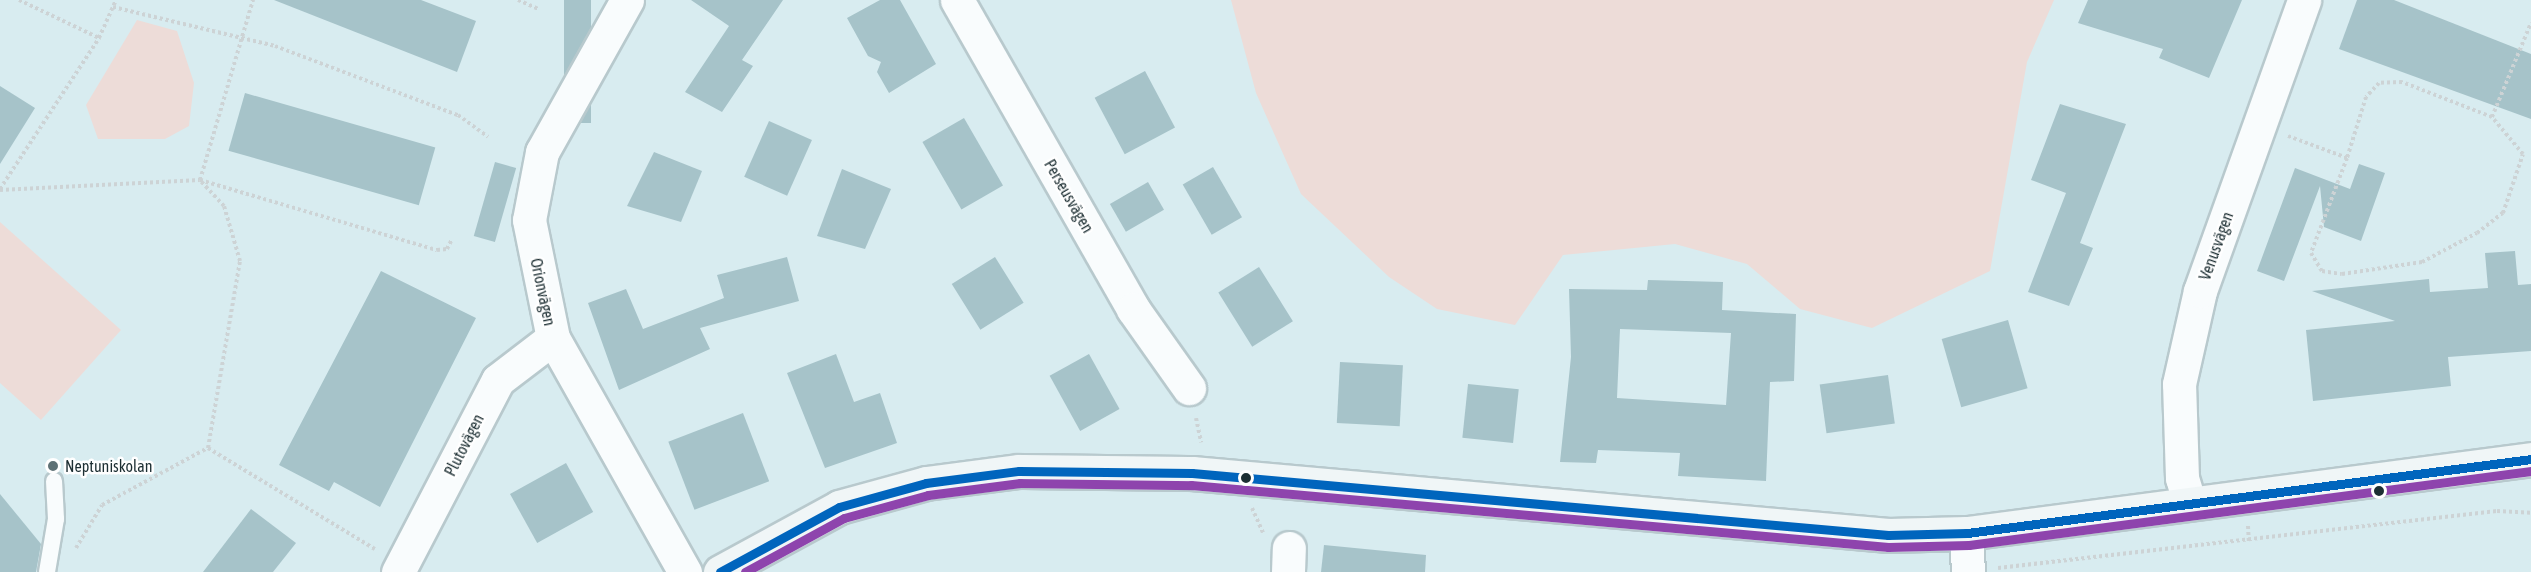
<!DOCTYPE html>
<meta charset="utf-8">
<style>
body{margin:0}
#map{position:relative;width:2531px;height:572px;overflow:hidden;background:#d8ecf0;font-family:"Asap Condensed",sans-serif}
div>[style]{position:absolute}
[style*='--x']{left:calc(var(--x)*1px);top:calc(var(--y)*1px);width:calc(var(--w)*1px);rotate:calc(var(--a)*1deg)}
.green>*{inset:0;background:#eddcd8}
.building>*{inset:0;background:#a6c3c9;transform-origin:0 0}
.path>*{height:4px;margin-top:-2px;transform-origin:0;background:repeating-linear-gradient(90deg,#cdd3d5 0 3px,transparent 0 6px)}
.roads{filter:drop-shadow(2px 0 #b8c9cd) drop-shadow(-2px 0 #b8c9cd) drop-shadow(0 2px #b8c9cd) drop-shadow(0 -2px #b8c9cd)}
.lane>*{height:16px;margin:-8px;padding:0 8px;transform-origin:8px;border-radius:8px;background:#f9fcfd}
.street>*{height:33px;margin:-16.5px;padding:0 16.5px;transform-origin:16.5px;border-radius:16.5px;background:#f9fcfd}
.secondary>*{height:33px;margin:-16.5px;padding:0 16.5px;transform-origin:16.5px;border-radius:16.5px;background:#f0f6f7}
.bus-1>*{height:9px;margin:-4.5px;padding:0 4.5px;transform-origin:4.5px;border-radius:4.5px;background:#0065bd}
.bus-2>*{height:9px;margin:-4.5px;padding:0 4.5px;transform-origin:4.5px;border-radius:4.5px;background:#8e44ad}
.dots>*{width:16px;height:16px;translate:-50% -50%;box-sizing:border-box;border:3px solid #fff;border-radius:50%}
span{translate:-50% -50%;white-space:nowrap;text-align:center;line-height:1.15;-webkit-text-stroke:5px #fff;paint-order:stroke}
.street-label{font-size:16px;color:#1d2f33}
.poi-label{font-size:16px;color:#1d2f33}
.left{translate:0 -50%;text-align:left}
</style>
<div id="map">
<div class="green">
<div style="clip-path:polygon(1231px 0,2054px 0,2027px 62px,1990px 271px,1872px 328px,1800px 309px,1747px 264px,1675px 244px,1563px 255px,1515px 325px,1437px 309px,1389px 277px,1301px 194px,1256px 93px)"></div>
<div style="clip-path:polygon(137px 20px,177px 31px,194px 83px,189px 126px,165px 139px,98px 139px,86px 105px)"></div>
<div style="clip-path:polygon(0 222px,121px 330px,41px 420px,0 383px)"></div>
</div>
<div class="building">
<div style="clip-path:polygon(274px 0,421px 0,476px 21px,457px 72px)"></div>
<div style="left:564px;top:0;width:27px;height:123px"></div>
<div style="clip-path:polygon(691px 0,783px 0,742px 60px,753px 66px,722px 112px,685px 92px,729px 26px)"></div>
<div style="clip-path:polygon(880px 0,900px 0,936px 64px,889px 93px,877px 72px,881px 62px,868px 56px,847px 18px)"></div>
<div style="clip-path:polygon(2088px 0,2242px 0,2209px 78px,2159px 58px,2163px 49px,2078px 23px)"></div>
<div style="clip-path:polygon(2357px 0,2394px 0,2531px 54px,2531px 119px,2339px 49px)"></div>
<div style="left:1145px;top:71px;width:64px;height:57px;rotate:62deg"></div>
<div style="clip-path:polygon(0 86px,35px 108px,0 164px)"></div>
<div style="left:245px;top:93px;width:198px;height:60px;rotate:16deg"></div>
<div style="clip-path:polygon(2060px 104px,2126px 124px,2080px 243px,2093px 248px,2069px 306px,2028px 292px,2066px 193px,2031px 180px)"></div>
<div style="left:964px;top:118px;width:78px;height:48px;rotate:60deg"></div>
<div style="left:769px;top:121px;width:47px;height:61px;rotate:24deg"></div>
<div style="clip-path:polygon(654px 152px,702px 171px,681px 222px,627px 206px)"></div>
<div style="left:495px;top:162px;width:22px;height:77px;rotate:16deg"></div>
<div style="clip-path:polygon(2359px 164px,2385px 173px,2361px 241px,2324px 227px,2320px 186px,2284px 281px,2257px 271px,2295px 168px,2350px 189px)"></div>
<div style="left:1213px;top:167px;width:58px;height:35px;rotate:60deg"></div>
<div style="clip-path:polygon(842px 169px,891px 189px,865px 249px,817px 236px)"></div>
<div style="left:1148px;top:182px;width:32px;height:44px;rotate:60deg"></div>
<div style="clip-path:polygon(2515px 251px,2518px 285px,2531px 284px,2531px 351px,2448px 357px,2451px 386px,2313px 401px,2306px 330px,2395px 321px,2312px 291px,2429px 279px,2430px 292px,2488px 288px,2485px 253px)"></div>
<div style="clip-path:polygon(787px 257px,799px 301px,700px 328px,710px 349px,619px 390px,588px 303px,626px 289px,643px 329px,724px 298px,717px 275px)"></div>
<div style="left:995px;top:257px;width:54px;height:51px;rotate:58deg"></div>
<div style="left:1259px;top:267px;width:64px;height:48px;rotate:58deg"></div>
<div style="clip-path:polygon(381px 271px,476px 318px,380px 507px,334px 482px,329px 491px,279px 465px)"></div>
<div style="clip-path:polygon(evenodd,1648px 280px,1723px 282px,1722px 310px,1796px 314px,1794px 381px,1770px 382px,1766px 481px,1678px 476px,1680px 453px,1598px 450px,1596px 463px,1560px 462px,1571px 357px,1569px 289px,1647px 290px,1648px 280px,1620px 329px,1731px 333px,1726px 405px,1617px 398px,1620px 329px)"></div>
<div style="left:2008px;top:320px;width:71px;height:69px;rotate:74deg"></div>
<div style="clip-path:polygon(836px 354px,854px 402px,880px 393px,897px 443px,825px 468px,787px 373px)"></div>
<div style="left:1089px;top:354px;width:63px;height:45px;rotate:61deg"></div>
<div style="left:1340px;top:362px;width:63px;height:61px;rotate:3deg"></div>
<div style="left:1888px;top:375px;width:49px;height:69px;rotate:82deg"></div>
<div style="left:1468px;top:384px;width:51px;height:54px;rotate:6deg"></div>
<div style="left:743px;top:413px;width:73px;height:80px;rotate:69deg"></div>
<div style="left:566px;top:463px;width:56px;height:64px;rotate:61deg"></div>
<div style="clip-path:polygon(0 494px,41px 544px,36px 572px,0 572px)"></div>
<div style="clip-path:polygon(251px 509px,296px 543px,273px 572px,203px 572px)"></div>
<div style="clip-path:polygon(1324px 545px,1426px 555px,1425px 572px,1321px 572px)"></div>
</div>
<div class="path">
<div style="--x:19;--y:0;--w:89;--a:25.4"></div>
<div style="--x:518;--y:0;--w:22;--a:24"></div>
<div style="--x:113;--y:7;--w:167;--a:13.5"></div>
<div style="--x:275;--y:46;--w:196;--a:20.7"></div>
<div style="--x:458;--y:115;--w:37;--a:36"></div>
<div style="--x:2492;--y:117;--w:102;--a:-67.5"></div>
<div style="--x:2288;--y:136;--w:63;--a:20.4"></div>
<div style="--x:2347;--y:158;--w:102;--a:110.8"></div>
<div style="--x:2311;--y:253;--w:21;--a:59"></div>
<div style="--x:2322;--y:271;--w:20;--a:9"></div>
<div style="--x:2342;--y:274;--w:81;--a:-8.5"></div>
<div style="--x:2422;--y:262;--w:62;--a:-27.8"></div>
<div style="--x:2477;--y:233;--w:33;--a:-38"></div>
<div style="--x:2503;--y:213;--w:62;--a:-71.3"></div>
<div style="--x:2523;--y:154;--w:48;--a:-130"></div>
<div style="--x:2492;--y:117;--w:97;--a:-158.7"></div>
<div style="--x:2402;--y:82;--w:23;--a:178"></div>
<div style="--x:2379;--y:83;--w:19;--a:133"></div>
<div style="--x:2366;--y:97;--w:64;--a:107.3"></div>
<div style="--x:0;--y:189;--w:181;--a:-56.7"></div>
<div style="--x:99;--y:38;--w:42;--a:-65.9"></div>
<div style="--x:0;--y:190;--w:200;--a:-2.9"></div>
<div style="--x:200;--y:180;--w:247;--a:16.5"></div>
<div style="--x:437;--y:250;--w:10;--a:-6"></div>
<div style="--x:447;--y:249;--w:11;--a:-63"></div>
<div style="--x:1196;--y:418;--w:25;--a:78"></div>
<div style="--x:208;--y:448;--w:195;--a:31.2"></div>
<div style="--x:1252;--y:508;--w:27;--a:66"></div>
<div style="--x:2248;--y:526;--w:17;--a:87"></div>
<div style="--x:76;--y:548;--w:50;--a:-58.8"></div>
<div style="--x:102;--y:505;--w:120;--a:-28.3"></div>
<div style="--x:208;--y:448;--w:190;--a:-80.3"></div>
<div style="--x:240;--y:261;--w:57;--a:-106.2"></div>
<div style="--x:224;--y:206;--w:35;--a:-133"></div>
<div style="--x:200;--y:180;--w:188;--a:-73.6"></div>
<div style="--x:1998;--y:568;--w:502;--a:-6.52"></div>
<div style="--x:2497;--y:511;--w:34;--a:3"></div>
</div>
<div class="roads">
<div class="lane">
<div style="--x:47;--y:572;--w:54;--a:-80.4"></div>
<div style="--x:56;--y:519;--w:38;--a:-93"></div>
</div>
<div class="street">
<div style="--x:627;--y:0;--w:174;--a:119.2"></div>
<div style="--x:542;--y:152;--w:69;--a:100.8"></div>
<div style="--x:529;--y:220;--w:120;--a:78.5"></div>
<div style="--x:553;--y:338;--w:269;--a:60.6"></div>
<div style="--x:957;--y:0;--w:356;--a:60.3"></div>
<div style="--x:1133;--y:309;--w:97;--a:54.7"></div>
<div style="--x:2189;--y:501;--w:24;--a:-107"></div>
<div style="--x:2182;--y:478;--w:94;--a:-91.8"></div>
<div style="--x:2179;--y:384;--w:95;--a:-77.3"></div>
<div style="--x:2200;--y:291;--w:309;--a:-70.3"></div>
<div style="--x:1967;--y:533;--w:39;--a:89"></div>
<div style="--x:398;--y:572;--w:216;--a:-62.5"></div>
<div style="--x:498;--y:380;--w:69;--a:-37.4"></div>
<div style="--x:1288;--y:572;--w:24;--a:-88"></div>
</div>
<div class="secondary">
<div style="--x:720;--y:572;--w:136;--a:-28.6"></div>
<div style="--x:839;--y:507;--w:90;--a:-15.4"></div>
<div style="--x:926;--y:483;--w:94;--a:-7.4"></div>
<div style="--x:1019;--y:471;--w:173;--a:0.7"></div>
<div style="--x:1192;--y:473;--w:699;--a:5.09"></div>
<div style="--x:1888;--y:535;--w:79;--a:-1.5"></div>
<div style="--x:1967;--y:533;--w:569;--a:-7.47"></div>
</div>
</div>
<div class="bus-1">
<div style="--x:720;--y:572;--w:136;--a:-28.6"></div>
<div style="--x:839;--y:507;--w:90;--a:-15.4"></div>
<div style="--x:926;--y:483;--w:94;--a:-7.4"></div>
<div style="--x:1019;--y:471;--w:173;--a:0.7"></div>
<div style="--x:1192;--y:473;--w:699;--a:5.09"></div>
<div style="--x:1888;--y:535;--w:79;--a:-1.5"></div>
<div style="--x:1967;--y:533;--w:569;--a:-7.47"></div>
</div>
<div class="bus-2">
<div style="--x:745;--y:572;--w:113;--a:-28.6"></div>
<div style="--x:844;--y:518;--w:87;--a:-15.3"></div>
<div style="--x:928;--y:495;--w:93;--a:-7.4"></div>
<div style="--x:1020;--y:483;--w:171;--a:0.7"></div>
<div style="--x:1191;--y:485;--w:700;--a:5.08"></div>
<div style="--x:1888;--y:547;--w:81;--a:-1.4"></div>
<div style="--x:1969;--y:545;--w:567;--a:-7.5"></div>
</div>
<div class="dots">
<div style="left:53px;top:466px;background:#5e7175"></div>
<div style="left:1246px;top:478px;background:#1d2f33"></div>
<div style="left:2379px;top:491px;background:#1d2f33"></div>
</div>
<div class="street-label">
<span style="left:1069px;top:196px;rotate:60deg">Perseusvägen</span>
<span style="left:2216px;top:246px;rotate:-70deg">Venusvägen</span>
<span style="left:543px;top:292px;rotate:78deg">Orionvägen</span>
<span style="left:464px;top:445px;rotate:-63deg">Plutovägen</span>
</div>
<div class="poi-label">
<span class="left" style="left:65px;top:466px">Neptuniskolan</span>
</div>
</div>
